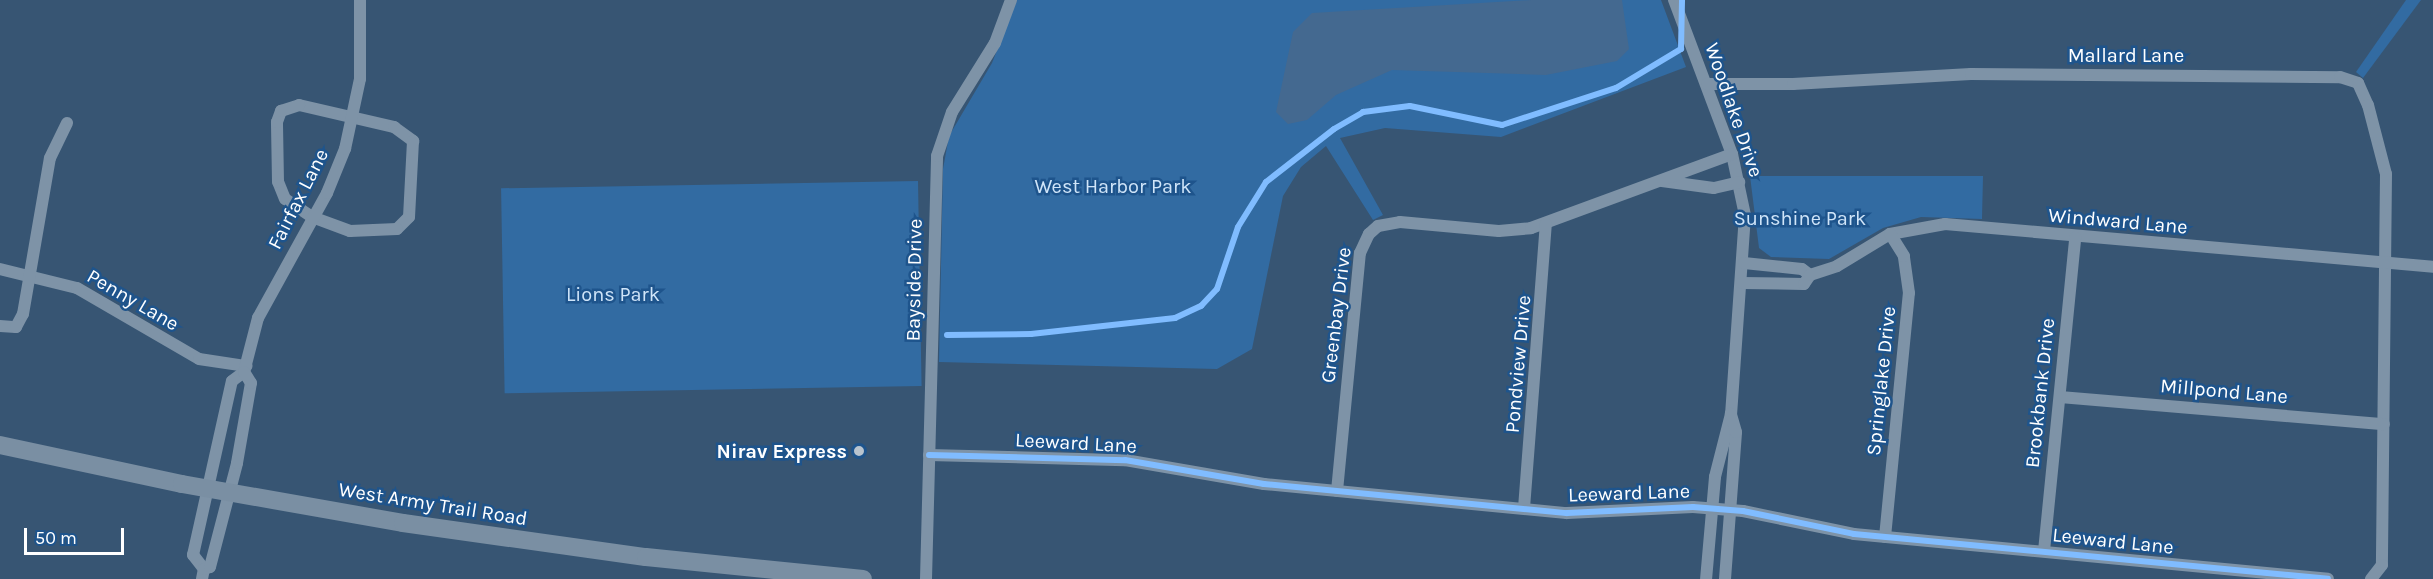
<!DOCTYPE html>
<style>
body{margin:0}
#map{position:relative;width:2433px;height:579px;overflow:hidden;background:#375573;font-family:Karla,sans-serif}
div>[style]{position:absolute}
[style*='--x']{left:calc(var(--x)*1px);top:calc(var(--y)*1px);width:calc(var(--w)*1px);rotate:calc(var(--a)*1deg)}
.green>*{inset:0;background:#326ba2;transform-origin:0 0}
.water>*{inset:0;background:#446990}
.street>*{height:12px;margin:-6px;padding:0 6px;transform-origin:6px;border-radius:6px;background:#7e93a7}
.secondary>*{height:18px;margin:-9px;padding:0 9px;transform-origin:9px;border-radius:9px;background:#7a8fa3}
.cycleway>*{height:6px;margin:-3px;padding:0 3px;transform-origin:3px;border-radius:3px;background:#80bcff}
.dots>*{width:16px;height:16px;translate:-50% -50%;box-sizing:border-box;border:3px solid #1e548c;border-radius:50%}
span{translate:-50% -50%;white-space:nowrap;text-align:center;line-height:1.15;-webkit-text-stroke:5px #1e548c;paint-order:stroke}
.street-label{font-size:20px;color:#fff}
.park-label{font-size:20px;color:#d0e5f9}
.poi-label{font-size:20px;color:#fff;font-weight:700}
.right{translate:-100% -50%;text-align:right}
.scale{position:absolute;left:24px;top:528px;width:100px;height:27px;box-sizing:border-box;border:3px solid #fff;border-top:0;padding-left:8px;font-size:18px;line-height:21px;white-space:nowrap;color:#fff;-webkit-text-stroke:4px #1e548c;paint-order:stroke}
</style>
<div id="map">
<div class="green">
<div style="clip-path:polygon(1017px 0,1661px 0,1686px 67px,1501px 137px,1385px 128px,1340px 138px,1383px 215px,1373px 220px,1326px 146px,1301px 167px,1283px 196px,1252px 349px,1217px 369px,939px 362px,943px 169px,949px 136px,992px 63px)"></div>
<div style="clip-path:polygon(2406px 0,2421px 0,2363px 78px,2356px 72px)"></div>
<div style="clip-path:polygon(1750px 176px,1983px 176px,1982px 219px,1921px 217px,1883px 228px,1829px 259px,1771px 257px,1759px 248px)"></div>
<div style="left:918px;top:181px;width:205px;height:417px;rotate:89deg"></div>
</div>
<div class="water">
<div style="clip-path:polygon(1531px 0,1622px 0,1629px 49px,1617px 61px,1546px 75px,1392px 70px,1336px 95px,1307px 120px,1288px 124px,1276px 112px,1293px 32px,1312px 13px)"></div>
</div>
<div class="street">
<div style="--x:1674;--y:0;--w:165;--a:69.4"></div>
<div style="--x:1732;--y:154;--w:62;--a:78"></div>
<div style="--x:1745;--y:215;--w:199;--a:94"></div>
<div style="--x:1731;--y:414;--w:65;--a:104.3"></div>
<div style="--x:1715;--y:477;--w:102;--a:95"></div>
<div style="--x:1707;--y:84;--w:86;--a:0"></div>
<div style="--x:1793;--y:84;--w:178;--a:-3.2"></div>
<div style="--x:1971;--y:74;--w:369;--a:0.5"></div>
<div style="--x:2340;--y:77;--w:19;--a:18"></div>
<div style="--x:2358;--y:83;--w:24;--a:66"></div>
<div style="--x:2368;--y:105;--w:71;--a:75.4"></div>
<div style="--x:2386;--y:174;--w:391;--a:90.6"></div>
<div style="--x:2382;--y:565;--w:18;--a:128"></div>
<div style="--x:299;--y:105;--w:98;--a:13"></div>
<div style="--x:394;--y:127;--w:24;--a:36"></div>
<div style="--x:413;--y:141;--w:76;--a:93"></div>
<div style="--x:409;--y:217;--w:17;--a:135"></div>
<div style="--x:397;--y:229;--w:47;--a:177.6"></div>
<div style="--x:350;--y:231;--w:40;--a:-159.8"></div>
<div style="--x:312;--y:217;--w:32;--a:-146"></div>
<div style="--x:285;--y:199;--w:18;--a:-112"></div>
<div style="--x:278;--y:182;--w:60;--a:-91"></div>
<div style="--x:277;--y:122;--w:12;--a:-70"></div>
<div style="--x:281;--y:111;--w:19;--a:-18"></div>
<div style="--x:1662;--y:181;--w:52;--a:7.7"></div>
<div style="--x:1714;--y:188;--w:26;--a:-13"></div>
<div style="--x:1744;--y:263;--w:58;--a:5.9"></div>
<div style="--x:1802;--y:269;--w:10;--a:37"></div>
<div style="--x:0;--y:269;--w:79;--a:13.9"></div>
<div style="--x:77;--y:288;--w:141;--a:30.2"></div>
<div style="--x:199;--y:359;--w:48;--a:8.5"></div>
<div style="--x:1742;--y:283;--w:62;--a:0.9"></div>
<div style="--x:1804;--y:284;--w:11;--a:-56"></div>
<div style="--x:1810;--y:275;--w:28;--a:-18"></div>
<div style="--x:1837;--y:266;--w:62;--a:-31.1"></div>
<div style="--x:1890;--y:234;--w:56;--a:-10.3"></div>
<div style="--x:1945;--y:224;--w:490;--a:5"></div>
<div style="--x:0;--y:326;--w:16;--a:4"></div>
<div style="--x:16;--y:327;--w:15;--a:-62"></div>
<div style="--x:23;--y:314;--w:158;--a:-80.2"></div>
<div style="--x:50;--y:158;--w:39;--a:-64"></div>
<div style="--x:2060;--y:397;--w:325;--a:4.8"></div>
<div style="--x:929;--y:455;--w:196;--a:1.5"></div>
<div style="--x:1125;--y:460;--w:141;--a:9.8"></div>
<div style="--x:1264;--y:484;--w:304;--a:5.5"></div>
<div style="--x:1567;--y:513;--w:126;--a:-2.7"></div>
<div style="--x:1693;--y:507;--w:50;--a:4.6"></div>
<div style="--x:1743;--y:511;--w:113;--a:11.7"></div>
<div style="--x:1854;--y:534;--w:476;--a:5.4"></div>
<div style="--x:1337;--y:491;--w:239;--a:-84.5"></div>
<div style="--x:1360;--y:253;--w:21;--a:-65"></div>
<div style="--x:1369;--y:234;--w:12;--a:-42"></div>
<div style="--x:1378;--y:226;--w:22;--a:-10"></div>
<div style="--x:1400;--y:222;--w:99;--a:5.2"></div>
<div style="--x:1499;--y:231;--w:32;--a:-5"></div>
<div style="--x:1531;--y:228;--w:214;--a:-20.2"></div>
<div style="--x:1524;--y:508;--w:285;--a:-85.6"></div>
<div style="--x:1885;--y:537;--w:245;--a:-84.4"></div>
<div style="--x:1909;--y:293;--w:37;--a:-98"></div>
<div style="--x:1904;--y:256;--w:26;--a:-122"></div>
<div style="--x:2044;--y:551;--w:315;--a:-84.3"></div>
<div style="--x:204;--y:569;--w:18;--a:-128"></div>
<div style="--x:193;--y:555;--w:178;--a:-77.4"></div>
<div style="--x:232;--y:381;--w:15;--a:-37"></div>
<div style="--x:244;--y:372;--w:56;--a:-75.5"></div>
<div style="--x:258;--y:318;--w:143;--a:-61.1"></div>
<div style="--x:327;--y:193;--w:48;--a:-67.8"></div>
<div style="--x:345;--y:149;--w:72;--a:-77.9"></div>
<div style="--x:360;--y:79;--w:79;--a:-90"></div>
<div style="--x:202;--y:579;--w:10;--a:-79"></div>
<div style="--x:204;--y:569;--w:6;--a:-18"></div>
<div style="--x:210;--y:567;--w:107;--a:-75.4"></div>
<div style="--x:237;--y:463;--w:81;--a:-80.1"></div>
<div style="--x:251;--y:383;--w:13;--a:-122"></div>
<div style="--x:926;--y:579;--w:423;--a:-88.5"></div>
<div style="--x:937;--y:156;--w:46;--a:-71.2"></div>
<div style="--x:952;--y:112;--w:81;--a:-58.1"></div>
<div style="--x:995;--y:43;--w:46;--a:-69.6"></div>
<div style="--x:1725;--y:579;--w:147;--a:-85.7"></div>
<div style="--x:1736;--y:432;--w:19;--a:-106"></div>
</div>
<div class="secondary">
<div style="--x:0;--y:445;--w:186;--a:12.1"></div>
<div style="--x:182;--y:484;--w:224;--a:10"></div>
<div style="--x:403;--y:523;--w:245;--a:8"></div>
<div style="--x:646;--y:557;--w:218;--a:5.8"></div>
</div>
<div class="cycleway">
<div style="--x:947;--y:335;--w:84;--a:-0.7"></div>
<div style="--x:1031;--y:334;--w:145;--a:-6.3"></div>
<div style="--x:1175;--y:318;--w:29;--a:-25"></div>
<div style="--x:1201;--y:306;--w:23;--a:-47"></div>
<div style="--x:1217;--y:289;--w:65;--a:-71.3"></div>
<div style="--x:1238;--y:227;--w:53;--a:-58.1"></div>
<div style="--x:1266;--y:182;--w:86;--a:-37.9"></div>
<div style="--x:1334;--y:129;--w:34;--a:-30"></div>
<div style="--x:1363;--y:112;--w:47;--a:-7.3"></div>
<div style="--x:1410;--y:106;--w:94;--a:11.7"></div>
<div style="--x:1502;--y:125;--w:120;--a:-18"></div>
<div style="--x:1616;--y:88;--w:76;--a:-31"></div>
<div style="--x:1681;--y:49;--w:49;--a:-88.8"></div>
<div style="--x:929;--y:455;--w:196;--a:1.5"></div>
<div style="--x:1125;--y:460;--w:141;--a:9.8"></div>
<div style="--x:1264;--y:484;--w:304;--a:5.5"></div>
<div style="--x:1567;--y:513;--w:126;--a:-2.7"></div>
<div style="--x:1693;--y:507;--w:50;--a:4.6"></div>
<div style="--x:1743;--y:511;--w:113;--a:11.7"></div>
<div style="--x:1854;--y:534;--w:476;--a:5.4"></div>
</div>
<div class="dots">
<div style="left:859px;top:451px;background:#b9c4ce"></div>
</div>
<div class="street-label">
<span style="left:2126px;top:55px">Mallard Lane</span>
<span style="left:1734px;top:110px;rotate:71deg">Woodlake Drive</span>
<span style="left:298px;top:199px;rotate:-63deg">Fairfax Lane</span>
<span style="left:2118px;top:221px;rotate:5deg">Windward Lane</span>
<span style="left:914px;top:280px;rotate:-89deg">Bayside Drive</span>
<span style="left:133px;top:300px;rotate:30deg">Penny Lane</span>
<span style="left:1336px;top:315px;rotate:-83deg">Greenbay Drive</span>
<span style="left:1518px;top:364px;rotate:-85deg">Pondview Drive</span>
<span style="left:1881px;top:381px;rotate:-84deg">Springlake Drive</span>
<span style="left:2224px;top:391px;rotate:5deg">Millpond Lane</span>
<span style="left:2040px;top:393px;rotate:-84deg">Brookbank Drive</span>
<span style="left:1076px;top:443px;rotate:3deg">Leeward Lane</span>
<span style="left:1629px;top:493px;rotate:-2deg">Leeward Lane</span>
<span style="left:433px;top:504px;rotate:9deg">West Army Trail Road</span>
<span style="left:2113px;top:541px;rotate:6deg">Leeward Lane</span>
</div>
<div class="park-label">
<span style="left:1113px;top:186px">West Harbor Park</span>
<span style="left:1800px;top:218px">Sunshine Park</span>
<span style="left:613px;top:294px">Lions Park</span>
</div>
<div class="poi-label">
<span class="right" style="left:847px;top:451px">Nirav Express</span>
</div>
<div class="scale">50 m</div>
</div>
